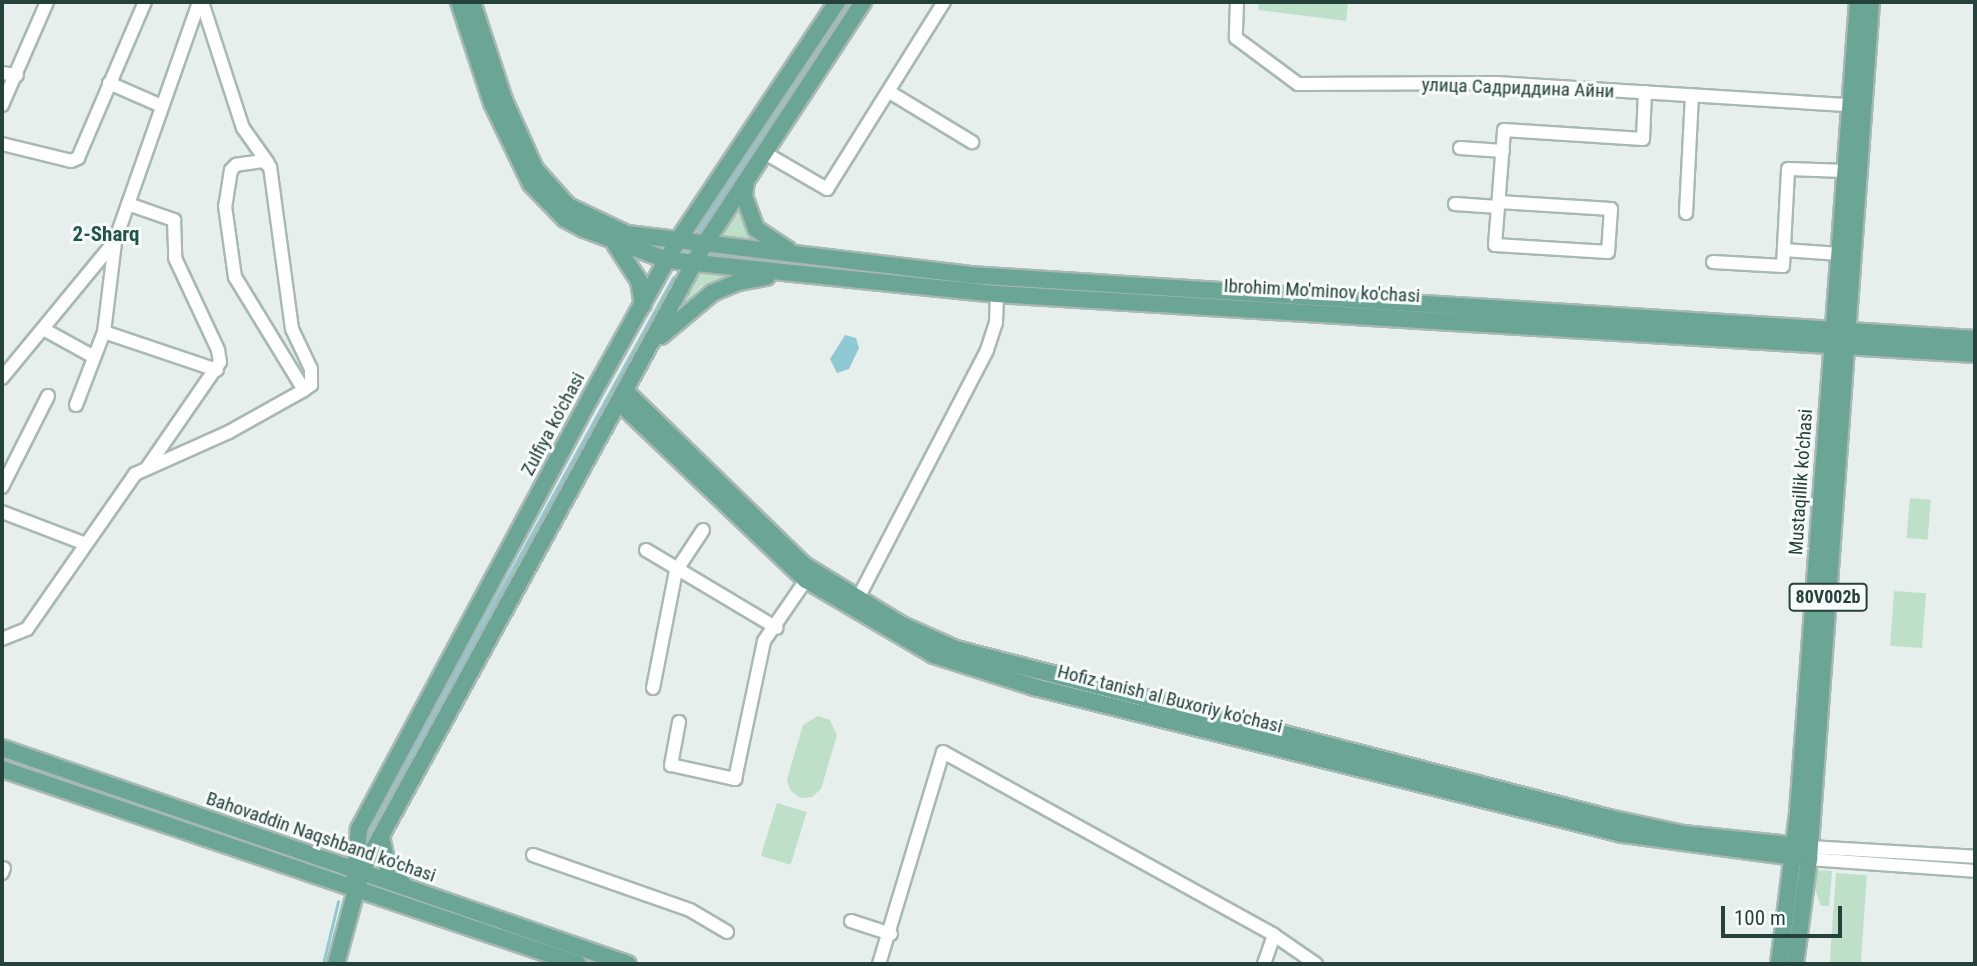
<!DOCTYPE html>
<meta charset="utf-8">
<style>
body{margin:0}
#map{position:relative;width:1977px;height:966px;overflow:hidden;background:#e6efeb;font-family:"Roboto Condensed",sans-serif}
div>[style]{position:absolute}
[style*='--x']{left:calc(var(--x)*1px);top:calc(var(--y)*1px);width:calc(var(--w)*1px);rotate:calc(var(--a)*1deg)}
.green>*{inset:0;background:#bfe0c8;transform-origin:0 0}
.water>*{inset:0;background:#8ec9d4}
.stream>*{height:2.5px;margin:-1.25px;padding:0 1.25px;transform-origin:1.25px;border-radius:1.25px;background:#8ec9d4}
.canal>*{height:9px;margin:-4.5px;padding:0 4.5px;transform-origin:4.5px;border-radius:4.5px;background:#8ec9d4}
.roads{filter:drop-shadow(2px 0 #a8b8b2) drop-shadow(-2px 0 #a8b8b2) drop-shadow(0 2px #a8b8b2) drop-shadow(0 -2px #a8b8b2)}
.minor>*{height:12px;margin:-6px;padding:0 6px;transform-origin:6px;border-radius:6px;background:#fff}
.major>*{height:16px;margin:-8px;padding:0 8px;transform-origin:8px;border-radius:8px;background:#6aa596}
span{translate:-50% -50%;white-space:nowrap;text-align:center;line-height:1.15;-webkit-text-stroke:6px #f7fbf9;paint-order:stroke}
.shield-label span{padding:2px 5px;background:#f7fbf9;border:2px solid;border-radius:5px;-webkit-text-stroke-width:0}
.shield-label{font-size:18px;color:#24423a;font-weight:700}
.street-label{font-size:19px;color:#24423a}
.neighbourhood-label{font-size:21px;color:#1f5548;font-weight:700}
.frame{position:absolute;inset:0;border:4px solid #24423a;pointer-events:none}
.scale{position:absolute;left:1721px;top:906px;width:121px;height:32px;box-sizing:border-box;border:4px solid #24423a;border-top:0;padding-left:9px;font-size:21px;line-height:24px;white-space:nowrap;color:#24423a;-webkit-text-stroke:5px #f7fbf9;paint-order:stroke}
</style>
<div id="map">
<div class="green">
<div style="clip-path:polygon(1259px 2px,1348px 2px,1346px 21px,1258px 10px)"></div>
<div style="clip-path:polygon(740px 202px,750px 225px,760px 242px,719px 236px)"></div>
<div style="clip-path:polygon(698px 273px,727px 276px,702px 286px,682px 305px)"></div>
<div style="left:1910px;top:498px;width:21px;height:40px;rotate:5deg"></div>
<div style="left:1894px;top:591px;width:32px;height:55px;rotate:4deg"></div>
<div style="clip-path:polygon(818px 716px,830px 720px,837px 735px,821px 789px,812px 797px,800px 798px,790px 790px,787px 779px,803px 725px)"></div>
<div style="left:777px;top:803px;width:31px;height:55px;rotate:17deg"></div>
<div style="clip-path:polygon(1815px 870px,1832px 871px,1829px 906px,1821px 906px,1813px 884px)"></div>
<div style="left:1836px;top:873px;width:31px;height:92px;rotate:4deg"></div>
</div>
<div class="water">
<div style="clip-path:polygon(845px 335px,856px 338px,859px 348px,849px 369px,837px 373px,830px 359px)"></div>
</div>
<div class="stream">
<div style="--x:323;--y:964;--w:64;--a:-76.4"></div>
</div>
<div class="canal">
<div style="--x:701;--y:229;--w:272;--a:-56.5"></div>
<div style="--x:370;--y:833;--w:632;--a:-61.12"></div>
</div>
<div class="roads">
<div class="minor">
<div style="--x:202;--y:2;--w:133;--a:72"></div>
<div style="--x:243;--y:128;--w:43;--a:54.5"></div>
<div style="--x:1237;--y:2;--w:36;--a:92"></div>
<div style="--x:1236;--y:38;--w:77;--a:36.6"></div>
<div style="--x:1298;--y:84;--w:198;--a:-0.3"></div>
<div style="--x:1496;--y:83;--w:355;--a:3.6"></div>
<div style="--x:2;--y:73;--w:15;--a:8"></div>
<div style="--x:109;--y:83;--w:58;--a:23.5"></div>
<div style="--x:891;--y:93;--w:95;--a:31.2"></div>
<div style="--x:2;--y:105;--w:112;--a:-66.4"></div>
<div style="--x:2;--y:144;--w:71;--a:13.8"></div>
<div style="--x:71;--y:161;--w:8;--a:-23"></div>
<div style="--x:78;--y:158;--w:170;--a:-66.8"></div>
<div style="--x:1460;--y:148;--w:43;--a:4"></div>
<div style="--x:765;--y:153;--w:72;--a:30.1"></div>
<div style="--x:827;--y:189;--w:221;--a:-58"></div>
<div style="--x:1499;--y:202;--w:112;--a:3.6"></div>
<div style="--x:1611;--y:209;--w:43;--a:94"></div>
<div style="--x:1608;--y:252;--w:113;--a:-176.5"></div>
<div style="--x:1495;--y:245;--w:115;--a:-85.5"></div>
<div style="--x:1504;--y:130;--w:139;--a:3.7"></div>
<div style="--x:1643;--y:139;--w:47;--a:-87.6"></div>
<div style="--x:128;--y:204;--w:49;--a:19.2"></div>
<div style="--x:174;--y:220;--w:38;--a:88"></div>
<div style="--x:175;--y:258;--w:102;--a:64.9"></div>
<div style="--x:218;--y:350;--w:12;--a:81"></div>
<div style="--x:220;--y:362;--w:129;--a:124.6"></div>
<div style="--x:1455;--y:204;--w:43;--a:4"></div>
<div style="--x:1686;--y:213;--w:118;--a:-87.1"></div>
<div style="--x:1784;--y:250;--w:56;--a:4.1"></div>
<div style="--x:1713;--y:262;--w:70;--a:3.3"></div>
<div style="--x:1783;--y:266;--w:97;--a:-87"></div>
<div style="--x:1788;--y:169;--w:58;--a:2"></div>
<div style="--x:45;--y:330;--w:56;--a:28.9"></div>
<div style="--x:104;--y:332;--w:119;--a:18.6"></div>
<div style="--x:2;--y:378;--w:178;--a:-50.5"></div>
<div style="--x:115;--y:241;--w:253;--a:-70.6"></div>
<div style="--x:76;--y:405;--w:78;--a:-69"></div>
<div style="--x:104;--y:332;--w:91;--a:-83"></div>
<div style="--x:2;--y:487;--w:102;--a:-63.2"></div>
<div style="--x:2;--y:512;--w:90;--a:20.9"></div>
<div style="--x:646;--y:550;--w:152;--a:30.8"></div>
<div style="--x:855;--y:604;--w:286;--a:-62.5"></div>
<div style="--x:987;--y:350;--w:28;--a:-72"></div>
<div style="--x:996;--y:323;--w:29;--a:-88"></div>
<div style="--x:2;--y:639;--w:27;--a:-22"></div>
<div style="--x:27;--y:629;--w:189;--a:-55.1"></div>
<div style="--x:135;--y:474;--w:103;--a:-24.1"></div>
<div style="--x:229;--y:432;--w:86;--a:-29.2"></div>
<div style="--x:304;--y:390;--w:9;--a:-36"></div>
<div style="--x:311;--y:385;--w:16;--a:-90"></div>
<div style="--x:311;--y:369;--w:44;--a:-115.4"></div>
<div style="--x:292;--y:329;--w:163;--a:-97.7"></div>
<div style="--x:270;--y:167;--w:9;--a:-139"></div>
<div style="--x:263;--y:161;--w:27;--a:172"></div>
<div style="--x:236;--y:165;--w:7;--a:135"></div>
<div style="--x:231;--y:170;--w:36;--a:99"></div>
<div style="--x:225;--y:206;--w:72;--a:82"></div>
<div style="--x:235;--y:277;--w:132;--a:58.6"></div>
<div style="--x:653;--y:688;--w:119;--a:-78.9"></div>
<div style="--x:676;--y:571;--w:49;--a:-56.6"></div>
<div style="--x:679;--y:722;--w:44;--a:100.5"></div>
<div style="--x:671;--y:765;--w:66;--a:12.3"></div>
<div style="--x:735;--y:779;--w:141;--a:-78.1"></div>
<div style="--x:764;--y:641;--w:74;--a:-55.5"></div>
<div style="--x:1809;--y:847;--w:166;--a:3.4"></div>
<div style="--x:533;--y:855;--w:166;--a:19.3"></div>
<div style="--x:690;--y:910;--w:43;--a:30.7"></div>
<div style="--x:1809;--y:859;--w:166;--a:4.1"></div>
<div style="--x:2;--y:873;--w:5;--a:-68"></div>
<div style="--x:851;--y:921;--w:42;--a:18"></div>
<div style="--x:1274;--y:935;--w:51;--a:34.6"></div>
<div style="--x:879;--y:964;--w:221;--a:-73.2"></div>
<div style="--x:943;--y:752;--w:378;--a:28.9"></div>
<div style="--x:1274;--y:935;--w:31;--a:109"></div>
</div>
<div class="major">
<div style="--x:459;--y:2;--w:106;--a:71.9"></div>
<div style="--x:492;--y:103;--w:90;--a:64.3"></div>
<div style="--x:531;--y:184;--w:49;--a:45.8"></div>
<div style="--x:565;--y:219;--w:21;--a:28"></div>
<div style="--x:584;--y:229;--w:89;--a:20.5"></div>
<div style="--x:667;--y:260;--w:332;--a:5.9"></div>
<div style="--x:997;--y:294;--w:980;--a:3.51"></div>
<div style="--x:472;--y:2;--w:103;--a:71.9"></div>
<div style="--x:504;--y:100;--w:76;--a:65.8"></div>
<div style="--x:535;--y:169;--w:50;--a:48.3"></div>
<div style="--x:568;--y:206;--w:65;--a:25.4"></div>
<div style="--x:627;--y:234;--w:344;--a:6.8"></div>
<div style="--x:969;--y:275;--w:1008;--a:3.64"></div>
<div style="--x:746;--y:181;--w:15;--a:98"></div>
<div style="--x:744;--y:196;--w:35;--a:70"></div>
<div style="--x:756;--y:229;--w:38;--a:33"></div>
<div style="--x:615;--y:244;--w:44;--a:57"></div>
<div style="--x:639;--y:281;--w:24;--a:81"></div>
<div style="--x:661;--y:336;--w:67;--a:-40.1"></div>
<div style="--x:712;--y:293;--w:28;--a:-23"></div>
<div style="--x:738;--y:282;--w:29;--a:-10"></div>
<div style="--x:626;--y:392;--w:248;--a:44.2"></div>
<div style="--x:804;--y:565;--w:115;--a:31.5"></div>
<div style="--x:902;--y:625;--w:59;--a:24"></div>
<div style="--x:956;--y:649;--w:675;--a:14.51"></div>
<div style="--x:1609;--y:818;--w:76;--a:12.2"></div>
<div style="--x:1683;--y:834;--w:127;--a:5.9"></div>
<div style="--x:620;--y:403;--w:257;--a:43.6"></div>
<div style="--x:806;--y:580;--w:148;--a:30.4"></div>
<div style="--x:934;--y:655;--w:105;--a:17.7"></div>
<div style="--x:1034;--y:687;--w:606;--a:14.04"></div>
<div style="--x:1622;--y:834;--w:189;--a:7.6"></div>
<div style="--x:2;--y:748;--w:662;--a:19.04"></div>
<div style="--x:2;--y:769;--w:608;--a:18.7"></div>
<div style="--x:382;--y:841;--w:33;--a:78"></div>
<div style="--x:389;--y:873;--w:18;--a:38"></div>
<div style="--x:354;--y:885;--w:56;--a:-84.9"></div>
<div style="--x:359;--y:829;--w:489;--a:-61.8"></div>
<div style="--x:590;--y:398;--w:179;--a:-60.9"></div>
<div style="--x:677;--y:242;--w:288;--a:-56.3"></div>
<div style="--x:336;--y:964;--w:95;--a:-74.8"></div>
<div style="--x:361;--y:872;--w:715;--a:-61.32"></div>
<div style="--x:704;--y:245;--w:290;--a:-56.8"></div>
<div style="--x:1779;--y:964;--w:152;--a:-82.8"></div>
<div style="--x:1798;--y:813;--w:813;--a:-85.77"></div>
<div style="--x:1795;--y:964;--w:106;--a:-82.4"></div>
<div style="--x:1809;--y:859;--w:859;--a:-85.86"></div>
</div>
</div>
<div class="shield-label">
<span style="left:1828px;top:597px">80V002b</span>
</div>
<div class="street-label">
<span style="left:1518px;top:88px;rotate:2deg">улица Садриддина Айни</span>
<span style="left:1322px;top:291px;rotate:3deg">Ibrohim Mo'minov ko'chasi</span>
<span style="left:553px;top:424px;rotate:-62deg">Zulfiya ko'chasi</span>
<span style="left:1801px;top:482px;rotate:-86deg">Mustaqillik ko'chasi</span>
<span style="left:1170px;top:699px;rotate:14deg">Hofiz tanish al Buxoriy ko'chasi</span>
<span style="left:321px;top:837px;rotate:19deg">Bahovaddin Naqshband ko'chasi</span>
</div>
<div class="neighbourhood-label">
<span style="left:106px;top:234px">2-Sharq</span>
</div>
<div class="frame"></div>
<div class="scale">100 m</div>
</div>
